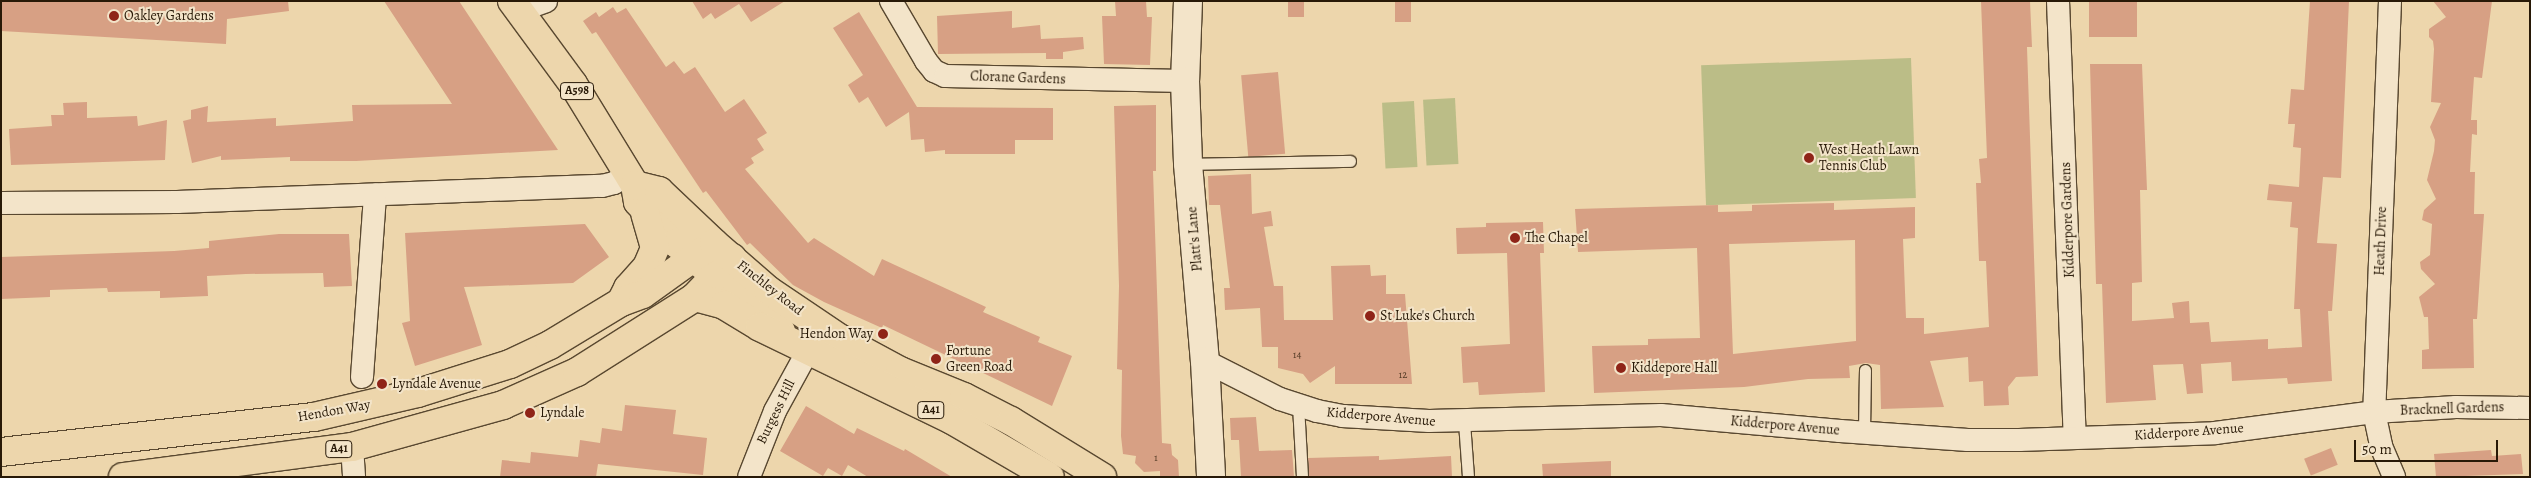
<!DOCTYPE html>
<style>
body{margin:0}
#map{position:relative;width:2531px;height:478px;overflow:hidden;background:#edd6ac;font-family:Alegreya,serif}
div>[style]{position:absolute}
[style*='--x']{left:calc(var(--x)*1px);top:calc(var(--y)*1px);width:calc(var(--w)*1px);rotate:calc(var(--a)*1deg)}
.green>*{inset:0;background:#bbbd87;transform-origin:0 0}
.building>*{inset:0;background:#d7a084;transform-origin:0 0}
.roads{filter:drop-shadow(1px 0 #594830) drop-shadow(-1px 0 #594830) drop-shadow(0 1px #594830) drop-shadow(0 -1px #594830)}
.lane>*{height:11px;margin:-5.5px;padding:0 5.5px;transform-origin:5.5px;border-radius:5.5px;background:#f3e4c9}
.street>*{height:22px;margin:-11px;padding:0 11px;transform-origin:11px;border-radius:11px;background:#f3e4c9}
.secondary>*{height:28px;margin:-14px;padding:0 14px;transform-origin:14px;border-radius:14px;background:#f3e4c9}
.primary>*{height:28px;margin:-14px;padding:0 14px;transform-origin:14px;border-radius:14px;background:#edd6ac}
.highway>*{height:28px;margin:-14px;padding:0 14px;transform-origin:14px;border-radius:14px;background:#edd6ac}
.dots>*{width:14px;height:14px;translate:-50% -50%;box-sizing:border-box;border:2px solid #f3e4c9;border-radius:50%}
span{translate:-50% -50%;white-space:nowrap;text-align:center;line-height:1.15;-webkit-text-stroke:4px #f3e4c9;paint-order:stroke}
.number-label{font-size:11px;color:#543b26}
.number-label span{-webkit-text-stroke-width:0}
.shield-label span{padding:1px 4px;background:#f3e4c9;border:1px solid;border-radius:4px;-webkit-text-stroke-width:0}
.shield-label{font-size:12px;color:#281907;font-weight:700}
.poi-label{font-size:14px;color:#281907}
.left{translate:0 -50%;text-align:left}
.right{translate:-100% -50%;text-align:right}
.street-label{font-size:14px;color:#281907}
.frame{position:absolute;inset:0;border:2px solid #281907;pointer-events:none}
.scale{position:absolute;left:2354px;top:440px;width:144px;height:22px;box-sizing:border-box;border:2px solid #281907;border-top:0;padding-left:6px;font-size:15px;line-height:18px;white-space:nowrap;color:#281907;-webkit-text-stroke:4px #f3e4c9;paint-order:stroke}
</style>
<div id="map">
<div class="green">
<div style="left:1911px;top:58px;width:140px;height:210px;rotate:88deg"></div>
<div style="left:1455px;top:98px;width:66px;height:32px;rotate:87deg"></div>
<div style="left:1414px;top:101px;width:66px;height:32px;rotate:87deg"></div>
</div>
<div class="building">
<div style="clip-path:polygon(1px 1px,288px 1px,289px 11px,227px 19px,226px 44px,1px 31px)"></div>
<div style="clip-path:polygon(384px 1px,459px 1px,558px 150px,356px 161px,290px 161px,290px 157px,221px 160px,221px 156px,192px 163px,183px 121px,191px 119px,191px 110px,208px 106px,207px 122px,276px 118px,276px 126px,353px 121px,352px 105px,452px 104px)"></div>
<div style="clip-path:polygon(692px 1px,785px 1px,751px 22px,739px 4px,715px 19px,711px 13px,703px 19px)"></div>
<div style="clip-path:polygon(1115px 1px,1146px 1px,1147px 17px,1152px 17px,1150px 65px,1104px 64px,1102px 16px,1116px 16px)"></div>
<div style="left:1288px;top:1px;width:16px;height:16px"></div>
<div style="left:1395px;top:1px;width:16px;height:21px"></div>
<div style="clip-path:polygon(evenodd,1981px 1px,2030px 1px,2032px 47px,2027px 47px,2038px 376px,2016px 377px,2008px 387px,2009px 405px,1984px 406px,1983px 381px,1969px 382px,1968px 357px,1930px 361px,1944px 407px,1881px 409px,1880px 365px,1866px 363px,1849px 366px,1850px 378px,1808px 379px,1744px 387px,1594px 393px,1592px 346px,1648px 345px,1648px 339px,1700px 338px,1697px 248px,1578px 252px,1575px 209px,1718px 205px,1718px 212px,1752px 211px,1752px 205px,1834px 203px,1834px 210px,1915px 207px,1915px 238px,1903px 239px,1906px 318px,1924px 318px,1924px 334px,1989px 327px,1986px 261px,1979px 261px,1976px 183px,1981px 183px,1979px 159px,1987px 158px,1981px 1px,1855px 240px,1856px 341px,1733px 354px,1729px 244px,1855px 240px)"></div>
<div style="left:2089px;top:1px;width:48px;height:36px"></div>
<div style="clip-path:polygon(2310px 1px,2349px 1px,2341px 178px,2323px 177px,2317px 243px,2337px 244px,2332px 311px,2328px 311px,2332px 381px,2288px 384px,2287px 378px,2232px 381px,2231px 362px,2201px 364px,2203px 393px,2187px 394px,2183px 364px,2153px 365px,2156px 400px,2106px 403px,2102px 284px,2096px 284px,2090px 64px,2142px 64px,2147px 190px,2140px 190px,2142px 282px,2132px 283px,2132px 321px,2174px 318px,2172px 303px,2189px 301px,2190px 323px,2209px 322px,2211px 342px,2268px 339px,2268px 349px,2302px 347px,2300px 309px,2294px 309px,2298px 228px,2290px 227px,2292px 202px,2267px 200px,2269px 184px,2299px 187px,2301px 148px,2293px 147px,2295px 124px,2288px 124px,2291px 89px,2304px 90px)"></div>
<div style="clip-path:polygon(2433px 1px,2492px 1px,2482px 78px,2474px 77px,2471px 120px,2477px 120px,2477px 135px,2472px 134px,2470px 172px,2475px 172px,2474px 214px,2484px 214px,2477px 319px,2473px 319px,2474px 368px,2422px 369px,2422px 350px,2429px 349px,2428px 317px,2424px 317px,2419px 297px,2435px 284px,2421px 269px,2420px 262px,2430px 255px,2432px 224px,2422px 220px,2424px 210px,2436px 199px,2427px 180px,2434px 151px,2435px 140px,2430px 127px,2441px 103px,2431px 102px,2434px 49px,2433px 41px,2429px 37px,2429px 29px,2446px 17px)"></div>
<div style="clip-path:polygon(613px 7px,617px 13px,626px 8px,666px 67px,674px 61px,684px 74px,695px 67px,725px 112px,744px 99px,767px 133px,757px 139px,764px 150px,751px 158px,754px 163px,745px 169px,808px 243px,814px 238px,874px 276px,882px 259px,986px 307px,983px 312px,1040px 337px,1038px 342px,1072px 356px,1052px 406px,883px 325px,882px 328px,824px 302px,793px 285px,750px 243px,747px 245px,706px 191px,703px 193px,596px 32px,592px 34px,583px 21px,596px 12px,599px 17px)"></div>
<div style="clip-path:polygon(1012px 11px,1012px 28px,1040px 25px,1041px 39px,1083px 37px,1084px 49px,1063px 52px,1063px 59px,1046px 59px,1046px 53px,938px 54px,937px 16px)"></div>
<div style="clip-path:polygon(859px 12px,917px 107px,1053px 108px,1053px 140px,1015px 140px,1015px 154px,945px 154px,945px 150px,925px 152px,924px 139px,911px 140px,909px 112px,886px 127px,868px 97px,859px 103px,848px 85px,863px 75px,833px 28px)"></div>
<div style="left:1278px;top:72px;width:82px;height:37px;rotate:85deg"></div>
<div style="clip-path:polygon(87px 102px,87px 118px,137px 116px,138px 126px,167px 120px,165px 160px,11px 165px,9px 129px,52px 126px,51px 115px,64px 115px,63px 103px)"></div>
<div style="clip-path:polygon(1156px 105px,1156px 171px,1153px 171px,1162px 443px,1171px 444px,1172px 455px,1178px 460px,1179px 477px,1160px 477px,1160px 471px,1144px 472px,1135px 463px,1136px 456px,1123px 454px,1121px 436px,1122px 370px,1117px 369px,1119px 286px,1114px 106px)"></div>
<div style="clip-path:polygon(1251px 174px,1252px 214px,1271px 211px,1273px 226px,1264px 227px,1274px 286px,1283px 286px,1284px 320px,1333px 320px,1331px 266px,1370px 265px,1371px 276px,1386px 275px,1386px 294px,1405px 294px,1412px 384px,1335px 384px,1335px 366px,1310px 383px,1303px 374px,1278px 368px,1278px 347px,1262px 347px,1260px 308px,1225px 310px,1224px 288px,1230px 288px,1220px 205px,1209px 205px,1208px 176px)"></div>
<div style="clip-path:polygon(1543px 222px,1544px 253px,1540px 253px,1545px 392px,1479px 395px,1478px 382px,1463px 383px,1461px 347px,1510px 344px,1507px 253px,1457px 254px,1456px 228px,1486px 227px,1486px 223px)"></div>
<div style="clip-path:polygon(585px 224px,609px 257px,573px 283px,464px 287px,482px 345px,415px 366px,402px 323px,410px 321px,405px 233px)"></div>
<div style="clip-path:polygon(279px 234px,349px 234px,352px 286px,324px 287px,323px 273px,246px 274px,207px 276px,208px 296px,160px 298px,160px 291px,108px 292px,107px 288px,50px 290px,50px 297px,1px 299px,1px 257px,174px 251px,209px 248px,209px 241px)"></div>
<div style="clip-path:polygon(625px 405px,676px 410px,673px 434px,707px 438px,703px 475px,598px 464px,596px 477px,500px 477px,502px 460px,530px 463px,531px 452px,578px 457px,580px 440px,600px 443px,602px 428px,622px 431px)"></div>
<div style="clip-path:polygon(806px 406px,854px 434px,857px 428px,904px 451px,905px 449px,952px 477px,868px 477px,848px 465px,842px 476px,828px 468px,823px 476px,780px 451px)"></div>
<div style="clip-path:polygon(1256px 417px,1259px 451px,1292px 450px,1294px 477px,1241px 477px,1239px 440px,1231px 440px,1230px 418px)"></div>
<div style="left:2331px;top:448px;width:18px;height:29px;rotate:68deg"></div>
<div style="clip-path:polygon(2491px 450px,2492px 456px,2521px 454px,2523px 474px,2436px 477px,2434px 454px)"></div>
<div style="clip-path:polygon(1379px 456px,1379px 460px,1451px 456px,1452px 477px,1309px 477px,1308px 458px)"></div>
<div style="clip-path:polygon(1611px 461px,1611px 477px,1543px 477px,1542px 464px)"></div>
</div>
<div class="roads">
<div class="lane">
<div style="--x:1188;--y:164;--w:162;--a:-1.1"></div>
<div style="--x:1298;--y:405;--w:72;--a:86.8"></div>
<div style="--x:1464;--y:422;--w:55;--a:85.8"></div>
<div style="--x:1864;--y:432;--w:62;--a:-89.1"></div>
</div>
<div class="street">
<div style="--x:891;--y:1;--w:69;--a:59.7"></div>
<div style="--x:926;--y:61;--w:13;--a:51"></div>
<div style="--x:934;--y:71;--w:12;--a:24"></div>
<div style="--x:945;--y:76;--w:240;--a:1.2"></div>
<div style="--x:2058;--y:1;--w:437;--a:87.8"></div>
<div style="--x:2390;--y:1;--w:411;--a:92.2"></div>
<div style="--x:2374;--y:412;--w:35;--a:78"></div>
<div style="--x:2381;--y:446;--w:34;--a:67"></div>
<div style="--x:519;--y:11;--w:29;--a:-20"></div>
<div style="--x:1;--y:203;--w:176;--a:-0.3"></div>
<div style="--x:177;--y:202;--w:425;--a:-2.2"></div>
<div style="--x:602;--y:186;--w:12;--a:-14"></div>
<div style="--x:614;--y:183;--w:17;--a:-31"></div>
<div style="--x:1205;--y:361;--w:84;--a:26.9"></div>
<div style="--x:1280;--y:399;--w:39;--a:18"></div>
<div style="--x:1317;--y:411;--w:25;--a:11"></div>
<div style="--x:1342;--y:416;--w:87;--a:3.3"></div>
<div style="--x:1429;--y:421;--w:232;--a:-1.5"></div>
<div style="--x:1661;--y:415;--w:180;--a:5.1"></div>
<div style="--x:1840;--y:431;--w:128;--a:4"></div>
<div style="--x:1968;--y:440;--w:51;--a:0"></div>
<div style="--x:2019;--y:440;--w:196;--a:-2"></div>
<div style="--x:2215;--y:433;--w:160;--a:-7.5"></div>
<div style="--x:2374;--y:412;--w:82;--a:-3.5"></div>
<div style="--x:2456;--y:407;--w:74;--a:0.8"></div>
<div style="--x:362;--y:377;--w:183;--a:-85.9"></div>
<div style="--x:352;--y:447;--w:30;--a:86"></div>
<div style="--x:749;--y:477;--w:71;--a:-68.5"></div>
<div style="--x:775;--y:411;--w:71;--a:-61.3"></div>
</div>
<div class="secondary">
<div style="--x:1188;--y:1;--w:80;--a:92.1"></div>
<div style="--x:1185;--y:81;--w:83;--a:87.9"></div>
<div style="--x:1188;--y:164;--w:198;--a:85.1"></div>
<div style="--x:1205;--y:361;--w:116;--a:87"></div>
</div>
<div class="primary">
<div style="--x:512;--y:1;--w:103;--a:53.7"></div>
<div style="--x:573;--y:84;--w:119;--a:58.5"></div>
<div style="--x:635;--y:185;--w:17;--a:80"></div>
<div style="--x:638;--y:202;--w:56;--a:47.2"></div>
<div style="--x:676;--y:243;--w:137;--a:40"></div>
<div style="--x:635;--y:185;--w:25;--a:14"></div>
<div style="--x:659;--y:191;--w:76;--a:43.4"></div>
<div style="--x:621;--y:302;--w:16;--a:-63"></div>
<div style="--x:628;--y:288;--w:28;--a:-48"></div>
<div style="--x:647;--y:267;--w:21;--a:-67"></div>
<div style="--x:655;--y:248;--w:35;--a:-106"></div>
</div>
<div class="highway">
<div style="--x:695;--y:297;--w:54;--a:-46.5"></div>
<div style="--x:1;--y:452;--w:315;--a:-6.4"></div>
<div style="--x:314;--y:417;--w:107;--a:-13"></div>
<div style="--x:418;--y:393;--w:96;--a:-17.5"></div>
<div style="--x:510;--y:364;--w:44;--a:-25.4"></div>
<div style="--x:550;--y:345;--w:83;--a:-31.2"></div>
<div style="--x:621;--y:302;--w:23;--a:-20"></div>
<div style="--x:643;--y:294;--w:87;--a:-35.7"></div>
<div style="--x:714;--y:243;--w:72;--a:41"></div>
<div style="--x:768;--y:290;--w:86;--a:34.1"></div>
<div style="--x:839;--y:338;--w:69;--a:28.4"></div>
<div style="--x:900;--y:371;--w:69;--a:22.1"></div>
<div style="--x:964;--y:397;--w:53;--a:27.1"></div>
<div style="--x:1011;--y:421;--w:107;--a:31.6"></div>
<div style="--x:123;--y:477;--w:231;--a:-7.5"></div>
<div style="--x:352;--y:447;--w:157;--a:-15.5"></div>
<div style="--x:503;--y:405;--w:81;--a:-24"></div>
<div style="--x:577;--y:372;--w:140;--a:-32.4"></div>
<div style="--x:695;--y:297;--w:30;--a:15"></div>
<div style="--x:724;--y:305;--w:42;--a:31.4"></div>
<div style="--x:760;--y:327;--w:213;--a:25.8"></div>
<div style="--x:952;--y:420;--w:113;--a:30.2"></div>
</div>
</div>
<div class="dots">
<div style="left:114px;top:16px;background:#8f2418"></div>
<div style="left:1809px;top:158px;background:#8f2418"></div>
<div style="left:1515px;top:238px;background:#8f2418"></div>
<div style="left:1370px;top:316px;background:#8f2418"></div>
<div style="left:883px;top:334px;background:#8f2418"></div>
<div style="left:936px;top:359px;background:#8f2418"></div>
<div style="left:1621px;top:368px;background:#8f2418"></div>
<div style="left:382px;top:384px;background:#8f2418"></div>
<div style="left:530px;top:413px;background:#8f2418"></div>
</div>
<div class="number-label">
<span style="left:1297px;top:355px">14</span>
<span style="left:1403px;top:375px">12</span>
<span style="left:1156px;top:458px">1</span>
</div>
<div class="shield-label">
<span style="left:577px;top:91px">A598</span>
<span style="left:931px;top:410px">A41</span>
<span style="left:339px;top:449px">A41</span>
</div>
<div class="poi-label">
<span class="left" style="left:124px;top:16px">Oakley Gardens</span>
<span class="left" style="left:1819px;top:158px">West Heath Lawn<br>Tennis Club</span>
<span class="left" style="left:1525px;top:238px">The Chapel</span>
<span class="left" style="left:1380px;top:316px">St Luke's Church</span>
<span class="right" style="left:873px;top:334px">Hendon Way</span>
<span class="left" style="left:946px;top:359px">Fortune<br>Green Road</span>
<span class="left" style="left:1631px;top:368px">Kiddepore Hall</span>
<span class="left" style="left:392px;top:384px">Lyndale Avenue</span>
<span class="left" style="left:540px;top:413px">Lyndale</span>
</div>
<div class="street-label">
<span style="left:1018px;top:78px;rotate:2deg">Clorane Gardens</span>
<span style="left:2068px;top:220px;rotate:-92deg">Kidderpore Gardens</span>
<span style="left:1195px;top:239px;rotate:-95deg">Platt's Lane</span>
<span style="left:2381px;top:241px;rotate:-88deg">Heath Drive</span>
<span style="left:770px;top:288px;rotate:38deg">Finchley Road</span>
<span style="left:2452px;top:409px;rotate:-2deg">Bracknell Gardens</span>
<span style="left:334px;top:411px;rotate:-10deg">Hendon Way</span>
<span style="left:776px;top:412px;rotate:-64deg">Burgess Hill</span>
<span style="left:1381px;top:417px;rotate:5deg">Kidderpore Avenue</span>
<span style="left:1785px;top:426px;rotate:5deg">Kidderpore Avenue</span>
<span style="left:2189px;top:432px;rotate:-4deg">Kidderpore Avenue</span>
</div>
<div class="frame"></div>
<div class="scale">50 m</div>
</div>
